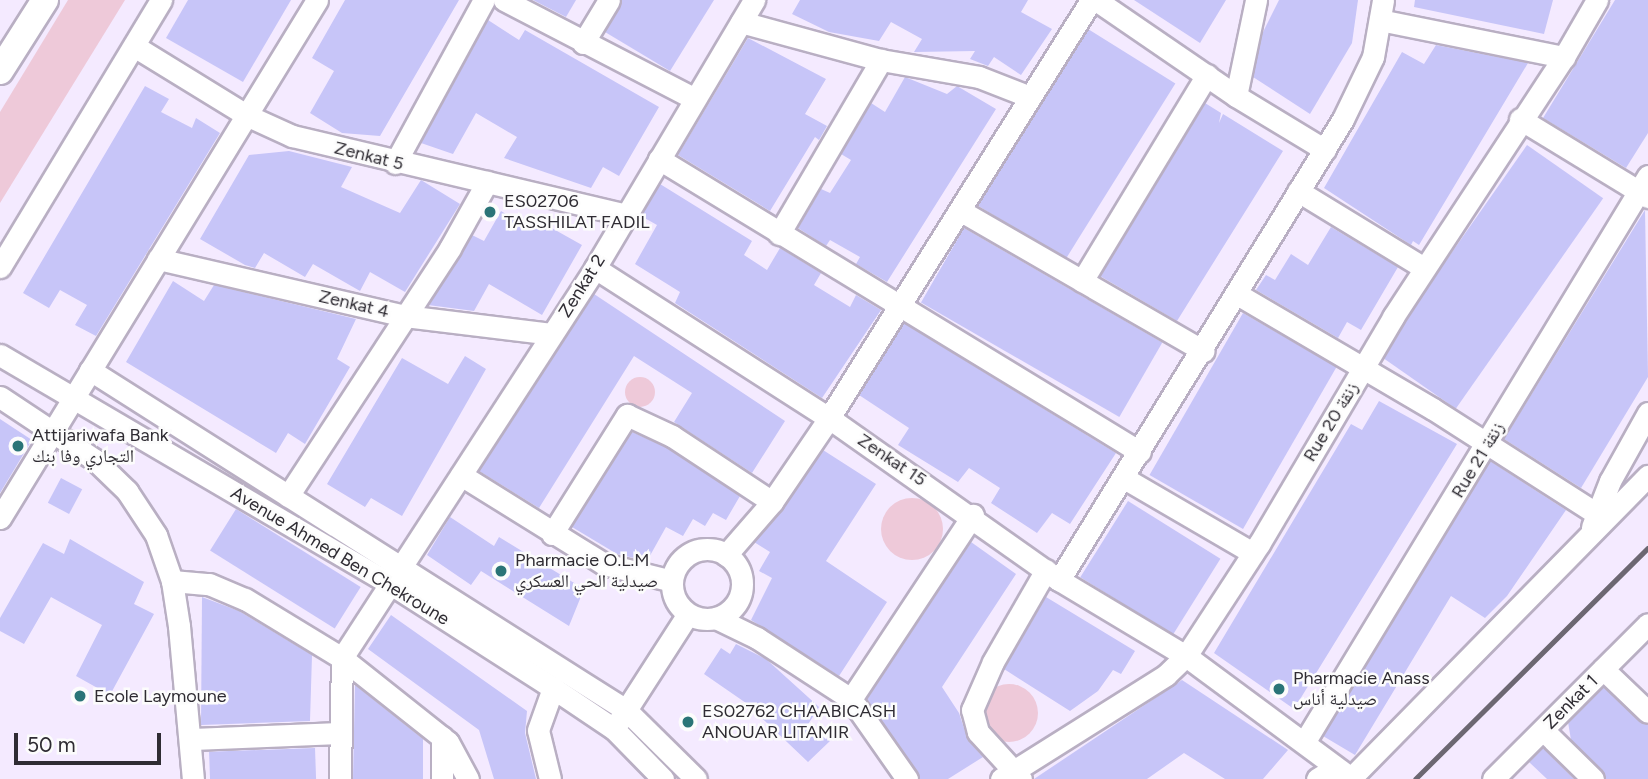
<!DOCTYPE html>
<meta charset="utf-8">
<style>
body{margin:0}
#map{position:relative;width:1648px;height:779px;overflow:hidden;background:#f4eaff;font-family:Figtree,"Noto Naskh Arabic",sans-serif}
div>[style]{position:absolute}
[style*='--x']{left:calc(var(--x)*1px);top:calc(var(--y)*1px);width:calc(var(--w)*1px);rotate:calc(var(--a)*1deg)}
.green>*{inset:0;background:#eec9d9}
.round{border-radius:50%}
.building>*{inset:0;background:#c7c5f8;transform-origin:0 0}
.roads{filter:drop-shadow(2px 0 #b9afc3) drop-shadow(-2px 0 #b9afc3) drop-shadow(0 2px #b9afc3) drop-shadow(0 -2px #b9afc3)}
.minor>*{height:21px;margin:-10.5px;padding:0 10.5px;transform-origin:10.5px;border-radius:10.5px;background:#fff}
.minor>.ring{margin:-10.5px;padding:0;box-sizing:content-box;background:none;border:21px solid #fff;border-radius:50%}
.major>*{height:26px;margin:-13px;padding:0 13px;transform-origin:13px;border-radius:13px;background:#fff}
.rail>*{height:5px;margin:-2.5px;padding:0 2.5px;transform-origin:2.5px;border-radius:2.5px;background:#6c6772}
.dots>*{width:19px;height:19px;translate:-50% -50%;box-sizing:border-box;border:4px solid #fcfcfc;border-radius:50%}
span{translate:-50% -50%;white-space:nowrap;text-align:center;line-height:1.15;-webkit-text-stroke:5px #fcfcfc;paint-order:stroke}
.street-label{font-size:18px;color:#2f2c33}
.poi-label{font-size:18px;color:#2f2c33}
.left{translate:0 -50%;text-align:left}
.scale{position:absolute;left:14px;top:733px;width:147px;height:32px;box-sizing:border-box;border:4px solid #2f2c33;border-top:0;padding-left:9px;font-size:21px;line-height:24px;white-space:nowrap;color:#2f2c33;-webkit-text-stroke:5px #fcfcfc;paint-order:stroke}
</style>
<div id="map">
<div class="green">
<div style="clip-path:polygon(68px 0,125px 0,0 203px,0 112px)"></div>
<div class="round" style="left:625px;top:377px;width:30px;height:30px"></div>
<div class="round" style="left:881px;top:498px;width:62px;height:62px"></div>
<div class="round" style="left:980px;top:684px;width:58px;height:58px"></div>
</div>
<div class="building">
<div style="clip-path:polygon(188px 0,291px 0,243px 82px,166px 38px)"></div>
<div style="clip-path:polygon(345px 0,459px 0,380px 136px,342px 133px,310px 113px,334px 71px,312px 58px)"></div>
<div style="clip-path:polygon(533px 0,576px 0,566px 17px)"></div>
<div style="clip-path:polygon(622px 0,714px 0,670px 71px,605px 32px)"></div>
<div style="clip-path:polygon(800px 0,1028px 0,1021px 12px,1052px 29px,1021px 75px,994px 57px,988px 66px,970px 59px,975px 51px,914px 52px,922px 39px,891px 22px,879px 41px,829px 32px,792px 14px)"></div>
<div style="clip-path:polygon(1134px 0,1226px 0,1200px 43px)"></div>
<div style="clip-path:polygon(1279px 0,1358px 0,1352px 43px,1310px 114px,1253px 77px,1262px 34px)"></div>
<div style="clip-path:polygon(1415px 0,1553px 0,1544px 34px,1414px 7px)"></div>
<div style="clip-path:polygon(1615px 0,1648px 0,1648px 133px,1626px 168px,1543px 118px)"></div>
<div style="clip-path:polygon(488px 20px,519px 40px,525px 30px,659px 107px,619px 176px,603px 167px,591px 188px,504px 158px,517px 137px,476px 113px,453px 154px,421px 143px)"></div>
<div style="left:1088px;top:29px;width:103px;height:208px;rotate:32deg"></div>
<div style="clip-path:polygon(748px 38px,826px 79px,805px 114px,827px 126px,819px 140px,815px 137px,770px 211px,678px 155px)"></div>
<div style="clip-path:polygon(1436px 45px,1528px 63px,1419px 245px,1413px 241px,1411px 245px,1324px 188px,1402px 52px,1424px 64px)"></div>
<div style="clip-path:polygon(905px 77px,947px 94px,957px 86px,996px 109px,887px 282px,856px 264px,860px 257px,830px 240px,826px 246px,798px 228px,821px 189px,830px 193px,851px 160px,841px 154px,871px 103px,885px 112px)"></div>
<div style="clip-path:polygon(145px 86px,169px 99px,161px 112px,192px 128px,196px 118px,220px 133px,96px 336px,75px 325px,87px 305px,60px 290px,49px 308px,23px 293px)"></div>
<div style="clip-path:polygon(1205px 103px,1221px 113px,1219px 123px,1223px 114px,1283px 151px,1177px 321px,1100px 276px)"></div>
<div style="left:1527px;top:145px;width:93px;height:257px;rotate:35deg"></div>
<div style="clip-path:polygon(289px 151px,352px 167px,341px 187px,400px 213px,421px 180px,460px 204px,405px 292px,370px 272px,360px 291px,313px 264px,305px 277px,264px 253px,255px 268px,245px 265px,200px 239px,249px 155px)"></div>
<div style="clip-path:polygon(660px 184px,752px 241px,744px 255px,767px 270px,780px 248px,821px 273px,814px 285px,850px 307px,856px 295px,881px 310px,822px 398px,675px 303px,680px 292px,635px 264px,657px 225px,641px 216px)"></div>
<div style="clip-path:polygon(1645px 210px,1648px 377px,1581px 488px,1504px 439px)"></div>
<div style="clip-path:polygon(501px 211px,526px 227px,532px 217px,582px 245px,542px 315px,489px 284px,474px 311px,428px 305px,472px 235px,484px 241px)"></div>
<div style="clip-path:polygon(1331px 227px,1398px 267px,1361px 330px,1347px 322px,1338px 338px,1256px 290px,1266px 275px,1275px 280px,1291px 254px,1308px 265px)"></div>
<div style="left:964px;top:228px;width:229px;height:86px;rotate:30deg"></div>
<div style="clip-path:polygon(173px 281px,204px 301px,214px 285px,356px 319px,337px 359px,350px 367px,305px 444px,288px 433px,276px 453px,126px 362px)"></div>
<div style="clip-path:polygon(594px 294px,785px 421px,752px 473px,674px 422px,692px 393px,634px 356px,539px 508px,479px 471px)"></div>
<div style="left:1243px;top:313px;width:108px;height:187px;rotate:30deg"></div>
<div style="clip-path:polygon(904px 323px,1116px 453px,1070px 524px,1052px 513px,1037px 533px,991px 503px,1000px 488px,969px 468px,958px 482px,898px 445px,909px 428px,859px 395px)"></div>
<div style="clip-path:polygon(465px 356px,486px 369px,402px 516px,371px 498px,365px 507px,327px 484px,402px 358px,448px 384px)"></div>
<div style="clip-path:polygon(1379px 401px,1457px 444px,1294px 709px,1214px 653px,1351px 424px,1362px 430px)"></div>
<div style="clip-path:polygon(0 419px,32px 440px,0 493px)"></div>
<div style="clip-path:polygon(632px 432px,666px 447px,740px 496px,726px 520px,713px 513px,705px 526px,693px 519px,683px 536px,666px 527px,647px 561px,617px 554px,572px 527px)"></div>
<div style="clip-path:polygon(823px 450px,876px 484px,826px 561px,887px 602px,839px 676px,751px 620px,772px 578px,759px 571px,770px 552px,754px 542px)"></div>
<div style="clip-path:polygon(1490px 461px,1566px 510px,1507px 596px,1485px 618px,1451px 596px,1355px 755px,1323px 736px)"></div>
<div style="left:61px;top:478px;width:24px;height:28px;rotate:28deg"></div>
<div style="left:1128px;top:501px;width:109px;height:90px;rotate:32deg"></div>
<div style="left:236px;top:509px;width:147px;height:49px;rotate:32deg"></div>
<div style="clip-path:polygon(450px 517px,494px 546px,499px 537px,584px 589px,569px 626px,481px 571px,471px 585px,427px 555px)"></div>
<div style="clip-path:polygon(70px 539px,144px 582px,134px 604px,154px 614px,110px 695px,76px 676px,102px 625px,51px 597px,24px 644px,0 631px,0 618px,43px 543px,64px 554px)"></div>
<div style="clip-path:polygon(971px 542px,1016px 574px,942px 687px,959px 713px,968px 740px,983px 757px,948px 779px,920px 779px,867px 699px)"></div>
<div style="clip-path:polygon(202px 597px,239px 611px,312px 655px,310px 721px,201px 725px)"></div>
<div style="clip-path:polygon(1046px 597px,1135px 651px,1121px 674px,1113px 670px,1098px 691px,1070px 711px,1004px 669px)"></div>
<div style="clip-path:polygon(391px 615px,527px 711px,525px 733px,536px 779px,494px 779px,479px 730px,368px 649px)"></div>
<div style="clip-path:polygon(736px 644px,766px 659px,819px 707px,807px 726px,830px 741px,808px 762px,746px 703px,704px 674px,721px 648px,730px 654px)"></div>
<div style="clip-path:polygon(1182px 680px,1288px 750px,1263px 779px,1225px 779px,1184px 753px,1147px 779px,1034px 779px)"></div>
<div style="clip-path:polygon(355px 685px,423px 739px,423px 779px,353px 779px)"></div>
<div style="clip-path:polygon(1603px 687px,1648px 725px,1648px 779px,1606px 779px,1571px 740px,1568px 722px)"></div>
<div style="left:315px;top:748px;width:31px;height:106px;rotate:88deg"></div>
<div style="clip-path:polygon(1543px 748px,1574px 779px,1547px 779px,1529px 762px)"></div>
</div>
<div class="roads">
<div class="minor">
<div style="--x:504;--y:0;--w:215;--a:27.4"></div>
<div style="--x:1096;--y:0;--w:170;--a:34.4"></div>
<div style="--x:1236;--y:96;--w:104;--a:31.2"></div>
<div style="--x:1380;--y:20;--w:188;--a:11.4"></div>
<div style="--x:741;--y:22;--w:145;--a:15.2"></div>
<div style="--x:881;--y:60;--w:99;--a:9.8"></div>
<div style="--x:979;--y:77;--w:55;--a:21.4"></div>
<div style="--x:583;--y:43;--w:50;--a:-58.8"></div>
<div style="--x:134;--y:46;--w:132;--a:31.6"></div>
<div style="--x:246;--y:115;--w:51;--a:24.5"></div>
<div style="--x:292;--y:136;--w:342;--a:13.3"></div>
<div style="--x:1236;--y:96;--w:98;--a:-78.2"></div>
<div style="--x:1520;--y:119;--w:150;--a:31.4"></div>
<div style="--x:659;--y:159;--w:563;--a:31.35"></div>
<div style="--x:395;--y:163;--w:186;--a:-61.4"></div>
<div style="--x:1298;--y:191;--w:148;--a:31.4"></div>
<div style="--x:961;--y:211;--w:280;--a:30"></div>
<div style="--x:779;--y:234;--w:202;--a:-59.6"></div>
<div style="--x:158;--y:259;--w:253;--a:13"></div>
<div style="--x:405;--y:316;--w:147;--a:7"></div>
<div style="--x:0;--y:267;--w:312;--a:-58.9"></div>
<div style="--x:595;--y:268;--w:278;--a:32.7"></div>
<div style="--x:829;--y:418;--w:281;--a:35.2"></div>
<div style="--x:1059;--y:580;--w:148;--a:30.9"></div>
<div style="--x:1186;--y:656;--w:205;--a:36.5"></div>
<div style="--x:1082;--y:281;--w:241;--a:-58.8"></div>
<div style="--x:1237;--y:294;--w:227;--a:30.4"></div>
<div style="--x:1433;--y:409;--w:195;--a:32.6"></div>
<div style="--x:0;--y:355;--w:453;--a:30.4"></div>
<div style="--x:391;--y:584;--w:193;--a:32.7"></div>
<div style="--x:553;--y:688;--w:73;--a:33.9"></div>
<div style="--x:614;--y:729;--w:70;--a:45.6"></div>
<div style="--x:90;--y:370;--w:635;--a:32.39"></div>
<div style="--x:626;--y:710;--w:98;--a:44.6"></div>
<div style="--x:0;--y:397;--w:114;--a:33.6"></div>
<div style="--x:95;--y:460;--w:45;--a:44.1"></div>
<div style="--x:127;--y:491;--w:53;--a:56.6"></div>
<div style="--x:156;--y:535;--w:49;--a:70.8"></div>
<div style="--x:172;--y:581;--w:46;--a:81.2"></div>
<div style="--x:179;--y:626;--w:154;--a:84.8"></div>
<div style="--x:461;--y:475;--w:168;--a:31.9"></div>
<div style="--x:604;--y:564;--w:70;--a:14"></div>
<div style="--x:1124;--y:478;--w:149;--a:30.2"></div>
<div style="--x:288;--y:496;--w:296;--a:-56.8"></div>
<div style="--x:450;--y:248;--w:76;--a:-60.7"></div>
<div style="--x:0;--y:518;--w:607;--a:-58.53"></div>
<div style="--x:1592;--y:527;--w:49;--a:-68.6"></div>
<div style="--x:1610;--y:481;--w:78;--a:-60.8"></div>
<div style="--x:552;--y:534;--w:141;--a:-57.8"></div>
<div style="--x:627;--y:415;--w:50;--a:25"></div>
<div style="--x:672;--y:436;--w:120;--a:33.4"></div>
<div class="ring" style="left:672px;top:549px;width:49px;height:49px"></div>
<div style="--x:726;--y:555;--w:70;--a:-49"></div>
<div style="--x:772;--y:502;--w:102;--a:-55.8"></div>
<div style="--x:829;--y:418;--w:493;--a:-57.9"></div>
<div style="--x:1059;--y:580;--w:541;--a:-58.36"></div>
<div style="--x:1343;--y:119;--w:69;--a:-64.2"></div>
<div style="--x:1373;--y:57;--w:58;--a:-80"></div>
<div style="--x:172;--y:581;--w:37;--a:5"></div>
<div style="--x:209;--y:584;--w:39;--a:23"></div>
<div style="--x:245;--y:599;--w:114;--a:31.3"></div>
<div style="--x:342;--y:658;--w:135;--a:38.4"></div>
<div style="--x:448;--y:742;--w:42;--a:61.6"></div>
<div style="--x:716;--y:618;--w:46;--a:26"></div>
<div style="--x:757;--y:638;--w:112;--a:33"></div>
<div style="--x:851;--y:699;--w:98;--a:55"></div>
<div style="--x:1603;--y:669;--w:62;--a:43.7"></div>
<div style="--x:851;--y:699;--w:221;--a:-56.5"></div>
<div style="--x:619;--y:721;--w:127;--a:-57.2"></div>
<div style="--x:1543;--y:730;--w:70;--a:44.4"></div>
<div style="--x:442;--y:737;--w:42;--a:90"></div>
<div style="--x:191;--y:739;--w:150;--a:-2.3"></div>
<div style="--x:1305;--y:741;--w:661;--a:-58.74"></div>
<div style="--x:340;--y:779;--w:121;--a:-89.1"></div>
<div style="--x:342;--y:658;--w:465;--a:-57"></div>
<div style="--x:595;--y:268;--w:312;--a:-59.3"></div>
<div style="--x:550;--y:779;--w:50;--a:-103.8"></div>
<div style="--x:538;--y:730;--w:45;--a:-70.3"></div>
<div style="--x:1001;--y:779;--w:195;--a:-32.2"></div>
<div style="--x:1166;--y:675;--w:28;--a:-44"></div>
<div style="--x:1186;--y:656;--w:134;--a:-56.9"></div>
<div style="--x:1259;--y:544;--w:264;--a:-59.4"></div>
<div style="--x:1393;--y:317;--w:311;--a:-56.7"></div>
<div style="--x:1564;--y:57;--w:66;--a:-59.9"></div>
<div style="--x:1021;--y:779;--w:64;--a:-132.5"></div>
<div style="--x:978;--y:732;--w:23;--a:-105"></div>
<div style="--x:972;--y:710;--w:52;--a:-66.4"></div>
<div style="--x:993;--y:662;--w:106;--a:-60.1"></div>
<div style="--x:1317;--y:779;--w:22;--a:-32"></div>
<div style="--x:1350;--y:779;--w:425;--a:-45.5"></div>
<div style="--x:1493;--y:779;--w:219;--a:-45"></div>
</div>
<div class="major">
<div style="--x:0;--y:71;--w:84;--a:-57.6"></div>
</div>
</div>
<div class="rail">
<div style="--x:1415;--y:779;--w:328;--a:-44.8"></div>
</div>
<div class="dots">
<div style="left:490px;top:212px;background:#2a7477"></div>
<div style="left:18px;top:446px;background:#2a7477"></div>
<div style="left:501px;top:571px;background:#2a7477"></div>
<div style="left:1279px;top:689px;background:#2a7477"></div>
<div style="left:80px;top:696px;background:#2a7477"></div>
<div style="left:688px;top:722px;background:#2a7477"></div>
</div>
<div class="street-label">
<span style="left:369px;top:156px;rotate:14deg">Zenkat 5</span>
<span style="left:582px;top:286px;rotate:-58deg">Zenkat 2</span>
<span style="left:354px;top:304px;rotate:13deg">Zenkat 4</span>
<span style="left:1331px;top:422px;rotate:-59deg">Rue 20 زنقة</span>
<span style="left:892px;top:460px;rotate:34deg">Zenkat 15</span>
<span style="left:1478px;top:460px;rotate:-59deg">Rue 21 زنقة</span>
<span style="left:340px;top:556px;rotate:31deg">Avenue Ahmed Ben Chekroune</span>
<span style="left:1571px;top:702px;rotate:-45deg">Zenkat 1</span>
</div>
<div class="poi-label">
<span class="left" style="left:504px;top:212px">ES02706<br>TASSHILAT FADIL</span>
<span class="left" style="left:32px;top:446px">Attijariwafa Bank<br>التجاري وفا بنك</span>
<span class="left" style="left:515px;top:571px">Pharmacie O.L.M<br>صيدلية الحي العسكري</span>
<span class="left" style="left:1293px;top:689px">Pharmacie Anass<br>صيدلية أناس</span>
<span class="left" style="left:94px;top:696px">Ecole Laymoune</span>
<span class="left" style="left:702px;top:722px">ES02762 CHAABICASH<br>ANOUAR LITAMIR</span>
</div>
<div class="scale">50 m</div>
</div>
